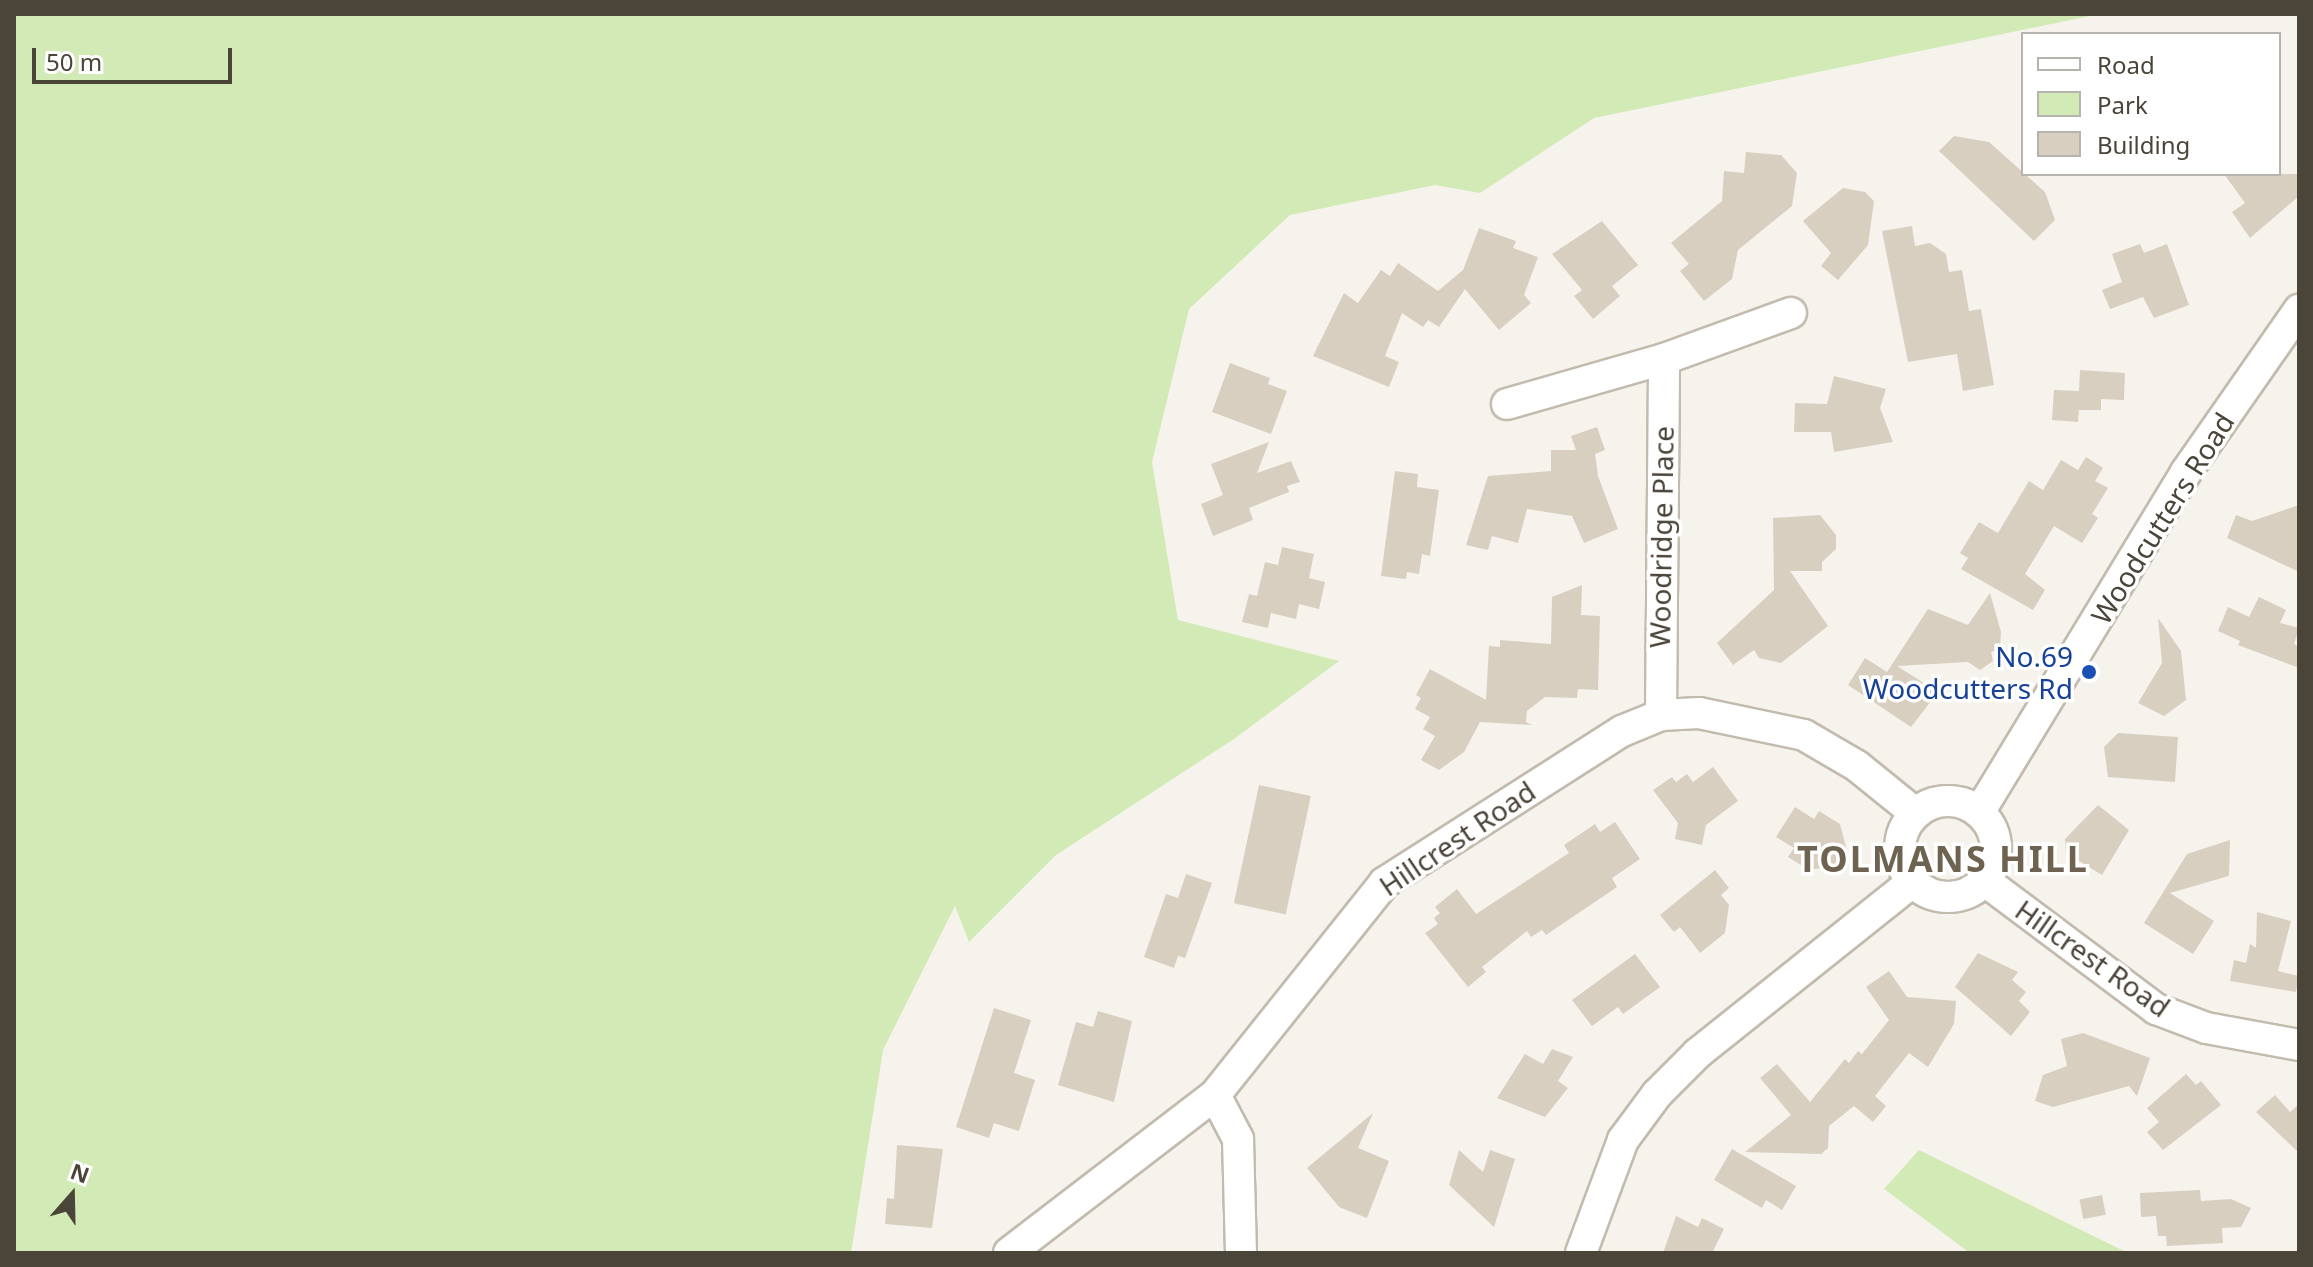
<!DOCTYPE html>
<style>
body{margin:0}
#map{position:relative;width:2313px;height:1267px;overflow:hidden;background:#f6f3ec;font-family:"Noto Sans",sans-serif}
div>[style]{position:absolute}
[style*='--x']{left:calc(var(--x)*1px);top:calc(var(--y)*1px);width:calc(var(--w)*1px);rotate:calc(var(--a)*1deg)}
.green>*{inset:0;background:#d2eab5}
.building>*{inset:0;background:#d8cfc1;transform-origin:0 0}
.roads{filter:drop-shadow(2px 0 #c2bbae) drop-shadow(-2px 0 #c2bbae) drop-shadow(0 2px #c2bbae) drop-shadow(0 -2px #c2bbae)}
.street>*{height:30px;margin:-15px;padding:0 15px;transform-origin:15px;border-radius:15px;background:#fff}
.street>.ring{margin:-15px;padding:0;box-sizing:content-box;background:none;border:30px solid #fff;border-radius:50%}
.dots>*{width:22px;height:22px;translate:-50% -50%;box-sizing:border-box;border:4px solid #fff;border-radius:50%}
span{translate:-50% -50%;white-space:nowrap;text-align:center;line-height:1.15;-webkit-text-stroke:7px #fff;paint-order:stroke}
.street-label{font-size:28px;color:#4b4439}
.transit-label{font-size:28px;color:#164399}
.right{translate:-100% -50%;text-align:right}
.district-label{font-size:36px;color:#6e6250;font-weight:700;letter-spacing:2px}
.frame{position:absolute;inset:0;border:16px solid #4b4439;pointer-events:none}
.legend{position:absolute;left:2021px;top:32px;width:260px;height:144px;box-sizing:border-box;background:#fff;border:2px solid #b7b4b0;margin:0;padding:10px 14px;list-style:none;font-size:24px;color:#4b4439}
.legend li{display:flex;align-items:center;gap:16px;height:40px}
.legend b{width:40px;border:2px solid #b7b4b0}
.north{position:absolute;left:32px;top:1155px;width:80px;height:80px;-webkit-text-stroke:6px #fff;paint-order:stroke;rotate:20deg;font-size:22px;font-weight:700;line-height:32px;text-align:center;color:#4b4439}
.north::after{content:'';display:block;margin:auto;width:28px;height:36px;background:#4b4439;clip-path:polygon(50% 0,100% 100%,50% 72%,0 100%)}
.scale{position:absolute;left:32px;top:48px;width:200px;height:36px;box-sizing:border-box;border:4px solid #4b4439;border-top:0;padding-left:10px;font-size:24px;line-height:28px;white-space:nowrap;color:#4b4439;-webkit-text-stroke:6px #fff;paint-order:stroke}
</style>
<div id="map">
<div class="green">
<div style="clip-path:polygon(14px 14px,2100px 14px,1594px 118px,1480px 193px,1435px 185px,1290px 215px,1189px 309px,1152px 462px,1178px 620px,1339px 661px,1234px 739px,1056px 855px,969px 942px,955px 906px,883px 1050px,851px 1253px,14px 1253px)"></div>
<div style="clip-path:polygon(1919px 1150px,2128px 1253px,1970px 1253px,1884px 1189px)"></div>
</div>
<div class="building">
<div style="clip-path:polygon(1954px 136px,1989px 142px,2045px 192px,2055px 220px,2034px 241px,1939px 151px)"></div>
<div style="clip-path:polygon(1746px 152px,1781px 155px,1797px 173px,1792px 206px,1738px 250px,1732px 279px,1704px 301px,1680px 271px,1689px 264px,1671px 243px,1722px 201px,1724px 171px,1744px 173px)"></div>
<div style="clip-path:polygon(2224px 174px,2299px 174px,2299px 196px,2250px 238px,2232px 212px,2245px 203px)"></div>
<div style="clip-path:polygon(1843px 188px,1865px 192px,1874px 201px,1868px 245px,1838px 280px,1821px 266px,1831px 253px,1803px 221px)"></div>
<div style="clip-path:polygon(1602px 221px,1638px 265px,1612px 286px,1620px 296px,1593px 319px,1574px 296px,1582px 290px,1552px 254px)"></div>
<div style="clip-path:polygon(1912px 226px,1915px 246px,1930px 243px,1946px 254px,1949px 272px,1962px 270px,1969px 311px,1981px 309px,1994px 385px,1963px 391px,1957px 354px,1908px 362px,1882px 231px)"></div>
<div style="clip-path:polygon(1479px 228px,1516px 241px,1513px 248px,1538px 257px,1524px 295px,1531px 303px,1499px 330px,1465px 289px,1439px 327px,1428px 320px,1423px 327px,1402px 313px,1385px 356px,1399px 362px,1389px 387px,1313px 356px,1344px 293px,1358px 303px,1381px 270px,1390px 276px,1398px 263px,1438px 291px,1463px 270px)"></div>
<div style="clip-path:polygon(2140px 244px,2144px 253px,2167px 244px,2189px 305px,2154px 318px,2143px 297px,2110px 309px,2102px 290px,2122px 282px,2112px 254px)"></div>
<div style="clip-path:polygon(1230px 363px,1270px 378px,1268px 384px,1287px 391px,1271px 434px,1212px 412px)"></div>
<div style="clip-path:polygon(2080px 370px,2125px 373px,2124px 400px,2101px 399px,2101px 410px,2079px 410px,2078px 422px,2052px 420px,2054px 390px,2079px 391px)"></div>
<div style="clip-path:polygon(1834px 376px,1886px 389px,1880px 408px,1893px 442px,1834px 452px,1831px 432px,1794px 432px,1795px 403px,1827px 404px)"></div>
<div style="clip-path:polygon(1597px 427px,1605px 450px,1595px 454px,1598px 476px,1618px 529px,1584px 543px,1572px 516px,1527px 509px,1518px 543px,1492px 536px,1488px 550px,1466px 545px,1488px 476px,1551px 471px,1551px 450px,1576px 450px,1571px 436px)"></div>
<div style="clip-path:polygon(1269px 442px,1257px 473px,1291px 461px,1300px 482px,1287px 486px,1289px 492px,1249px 508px,1253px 520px,1213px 536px,1201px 504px,1223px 495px,1211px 464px)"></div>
<div style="clip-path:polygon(2086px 457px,2103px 468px,2095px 481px,2108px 488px,2092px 514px,2098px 518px,2082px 543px,2054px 526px,2025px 574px,2045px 590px,2033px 610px,1961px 569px,1968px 558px,1960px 553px,1979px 522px,1998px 533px,2029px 481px,2043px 490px,2061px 460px,2078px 470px)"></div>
<div style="clip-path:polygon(1395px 471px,1418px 474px,1417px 487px,1439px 490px,1430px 556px,1422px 554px,1419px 574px,1407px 572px,1406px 579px,1381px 576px)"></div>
<div style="clip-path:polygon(2299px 505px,2299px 572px,2227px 538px,2236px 515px,2252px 521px)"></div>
<div style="clip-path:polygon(1820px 515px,1836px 535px,1836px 549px,1822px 562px,1822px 571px,1790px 571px,1828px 626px,1781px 663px,1759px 658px,1754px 650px,1733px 665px,1717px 643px,1774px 590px,1773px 518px)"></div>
<div style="clip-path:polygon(1282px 547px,1314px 554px,1309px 578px,1325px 582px,1319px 609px,1299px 604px,1296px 619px,1271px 613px,1268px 628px,1242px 622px,1249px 594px,1257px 596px,1265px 562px,1278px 565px)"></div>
<div style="clip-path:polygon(1582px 585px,1581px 615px,1600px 616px,1598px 690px,1578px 689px,1577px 698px,1545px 697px,1527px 711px,1526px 722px,1532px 725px,1480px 722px,1464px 752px,1439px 770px,1421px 760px,1435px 736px,1423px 729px,1430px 717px,1415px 709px,1421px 698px,1416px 695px,1430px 669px,1486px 700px,1489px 646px,1500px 647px,1500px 640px,1551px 644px,1552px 597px)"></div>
<div style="clip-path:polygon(1990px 593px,2001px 632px,2000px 649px,1991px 652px,1993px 661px,1980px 670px,1968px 662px,1897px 666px,1938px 692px,1911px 727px,1848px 685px,1865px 658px,1887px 672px,1928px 609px,1968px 625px)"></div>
<div style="clip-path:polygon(2259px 597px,2286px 610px,2280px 623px,2299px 628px,2294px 644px,2299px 647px,2299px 668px,2238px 645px,2240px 641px,2218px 631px,2228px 607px,2249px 617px)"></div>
<div style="clip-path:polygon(2158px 618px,2181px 651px,2186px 700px,2164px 716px,2138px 703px,2162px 663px)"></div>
<div style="clip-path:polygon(2118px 733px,2178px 737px,2175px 782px,2108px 777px,2104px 747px)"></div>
<div style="clip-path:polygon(1713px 767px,1738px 801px,1706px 825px,1702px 845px,1675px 839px,1678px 823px,1653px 790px,1672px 777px,1676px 782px,1687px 774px,1693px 782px)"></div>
<div style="left:1259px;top:785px;width:53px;height:121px;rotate:12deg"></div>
<div style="clip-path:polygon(2098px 805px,2129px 830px,2102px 875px,2066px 853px,2065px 839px)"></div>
<div style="clip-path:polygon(1795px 807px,1814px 819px,1819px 811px,1840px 824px,1847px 851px,1839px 865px,1809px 870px,1788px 857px,1794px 848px,1776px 837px)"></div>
<div style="clip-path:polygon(1615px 822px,1640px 859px,1612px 878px,1617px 887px,1546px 935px,1542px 930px,1531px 937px,1527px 931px,1482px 967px,1486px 972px,1468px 987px,1425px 933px,1438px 924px,1434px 918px,1440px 913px,1435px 907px,1457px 889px,1476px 914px,1569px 853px,1564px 845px,1595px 824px,1600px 832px)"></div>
<div style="clip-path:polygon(2230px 840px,2229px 876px,2170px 893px,2214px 921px,2193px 954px,2144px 923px,2187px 854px)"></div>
<div style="clip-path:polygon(1715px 870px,1729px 888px,1721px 895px,1729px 905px,1725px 933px,1700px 953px,1680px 927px,1674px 932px,1660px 915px)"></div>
<div style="clip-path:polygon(1186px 874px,1212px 883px,1185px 958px,1178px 956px,1174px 968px,1144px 957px,1166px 894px,1178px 898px)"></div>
<div style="clip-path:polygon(2257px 912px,2291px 921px,2278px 971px,2299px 976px,2296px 992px,2230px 981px,2234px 960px,2246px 963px,2250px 944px,2256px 948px)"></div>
<div style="clip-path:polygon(1978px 953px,2018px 972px,2012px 980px,2026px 992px,2019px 1001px,2030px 1012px,2011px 1036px,1955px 987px)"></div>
<div style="clip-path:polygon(1635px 954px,1660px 987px,1623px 1014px,1618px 1007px,1592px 1026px,1572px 1000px)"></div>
<div style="clip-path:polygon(1889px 971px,1907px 997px,1956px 1001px,1954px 1024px,1928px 1067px,1909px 1053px,1875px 1096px,1886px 1106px,1873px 1122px,1854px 1106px,1829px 1126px,1828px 1148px,1821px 1154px,1745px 1152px,1791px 1115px,1760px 1078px,1777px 1064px,1810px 1102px,1845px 1059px,1849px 1063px,1858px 1051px,1862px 1054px,1889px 1020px,1866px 987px)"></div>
<div style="clip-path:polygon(994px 1008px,1031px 1020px,1014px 1073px,1035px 1080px,1019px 1131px,994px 1123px,989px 1138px,956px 1127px)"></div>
<div style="clip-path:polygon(1098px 1011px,1132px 1021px,1114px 1102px,1058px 1085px,1076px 1022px,1093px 1027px)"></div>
<div style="clip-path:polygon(2083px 1033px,2150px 1058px,2137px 1096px,2129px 1086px,2053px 1107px,2035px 1101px,2043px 1075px,2067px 1066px,2061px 1039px)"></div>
<div style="clip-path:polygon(1552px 1049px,1573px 1057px,1558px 1081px,1568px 1088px,1545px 1117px,1497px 1098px,1525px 1054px,1543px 1064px)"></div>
<div style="clip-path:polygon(2186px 1074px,2196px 1085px,2201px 1081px,2221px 1105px,2163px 1150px,2147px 1132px,2159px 1122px,2147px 1108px)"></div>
<div style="clip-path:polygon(2275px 1095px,2290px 1112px,2299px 1104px,2299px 1153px,2256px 1112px)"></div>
<div style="clip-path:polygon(1373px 1113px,1358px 1148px,1389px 1161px,1367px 1218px,1339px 1207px,1307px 1168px)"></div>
<div style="clip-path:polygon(897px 1145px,943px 1149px,932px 1228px,885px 1224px,887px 1198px,894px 1199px)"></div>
<div style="clip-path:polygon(1732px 1149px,1796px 1186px,1782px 1210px,1766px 1200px,1762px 1208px,1714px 1180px)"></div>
<div style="clip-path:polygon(1459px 1150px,1483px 1172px,1490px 1150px,1515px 1159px,1494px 1227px,1449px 1185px)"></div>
<div style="clip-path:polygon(2200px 1190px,2201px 1201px,2231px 1199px,2251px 1208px,2241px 1227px,2222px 1228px,2223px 1243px,2167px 1246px,2166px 1236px,2158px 1236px,2156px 1216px,2141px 1217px,2140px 1193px)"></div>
<div style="left:2102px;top:1195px;width:20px;height:23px;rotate:79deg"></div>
<div style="clip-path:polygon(1676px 1216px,1698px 1227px,1702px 1218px,1724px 1229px,1712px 1253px,1663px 1253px)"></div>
</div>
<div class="roads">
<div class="street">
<div style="--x:1507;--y:404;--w:163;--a:-16"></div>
<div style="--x:1664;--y:359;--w:135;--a:-19.9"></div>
<div style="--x:1661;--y:715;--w:356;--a:-89.5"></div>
<div class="ring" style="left:1900px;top:801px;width:66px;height:66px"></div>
<div style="--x:1980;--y:811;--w:397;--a:-58.7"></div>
<div style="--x:2186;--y:472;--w:198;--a:-55.1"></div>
<div style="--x:1985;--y:881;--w:214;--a:36.8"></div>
<div style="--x:2156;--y:1009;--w:53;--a:20.8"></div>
<div style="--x:2206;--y:1028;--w:95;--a:10.4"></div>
<div style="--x:1215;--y:1095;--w:50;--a:62.4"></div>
<div style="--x:1238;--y:1139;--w:114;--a:88.5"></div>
<div style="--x:1009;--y:1253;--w:260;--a:-37.5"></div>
<div style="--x:1215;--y:1095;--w:271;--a:-51.4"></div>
<div style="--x:1384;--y:883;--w:282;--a:-32.6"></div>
<div style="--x:1622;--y:731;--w:42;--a:-22.3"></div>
<div style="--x:1661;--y:715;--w:38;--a:-3"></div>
<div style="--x:1699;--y:713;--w:107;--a:11.8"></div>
<div style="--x:1804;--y:735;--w:61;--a:30.3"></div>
<div style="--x:1857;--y:766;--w:75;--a:39"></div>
<div style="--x:1581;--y:1253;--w:121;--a:-69.6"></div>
<div style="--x:1623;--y:1140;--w:57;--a:-53.5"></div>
<div style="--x:1657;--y:1094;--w:58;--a:-45"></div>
<div style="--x:1698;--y:1053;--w:274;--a:-38.6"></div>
</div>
</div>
<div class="dots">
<div style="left:2089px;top:672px;background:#1a4fb4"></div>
</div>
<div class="street-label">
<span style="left:2162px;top:518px;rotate:-58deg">Woodcutters Road</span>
<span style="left:1661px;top:537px;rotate:-89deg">Woodridge Place</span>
<span style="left:1457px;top:838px;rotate:-34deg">Hillcrest Road</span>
<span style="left:2093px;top:958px;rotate:35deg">Hillcrest Road</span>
</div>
<div class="transit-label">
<span class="right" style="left:2073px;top:672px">No.69<br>Woodcutters Rd</span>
</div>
<div class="district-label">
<span style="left:1943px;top:859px">TOLMANS HILL</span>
</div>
<div class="frame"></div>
<ul class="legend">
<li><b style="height:10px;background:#fff"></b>Road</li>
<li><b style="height:22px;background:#d2eab5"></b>Park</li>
<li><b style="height:22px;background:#d8cfc1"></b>Building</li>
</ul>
<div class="north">N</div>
<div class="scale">50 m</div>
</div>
